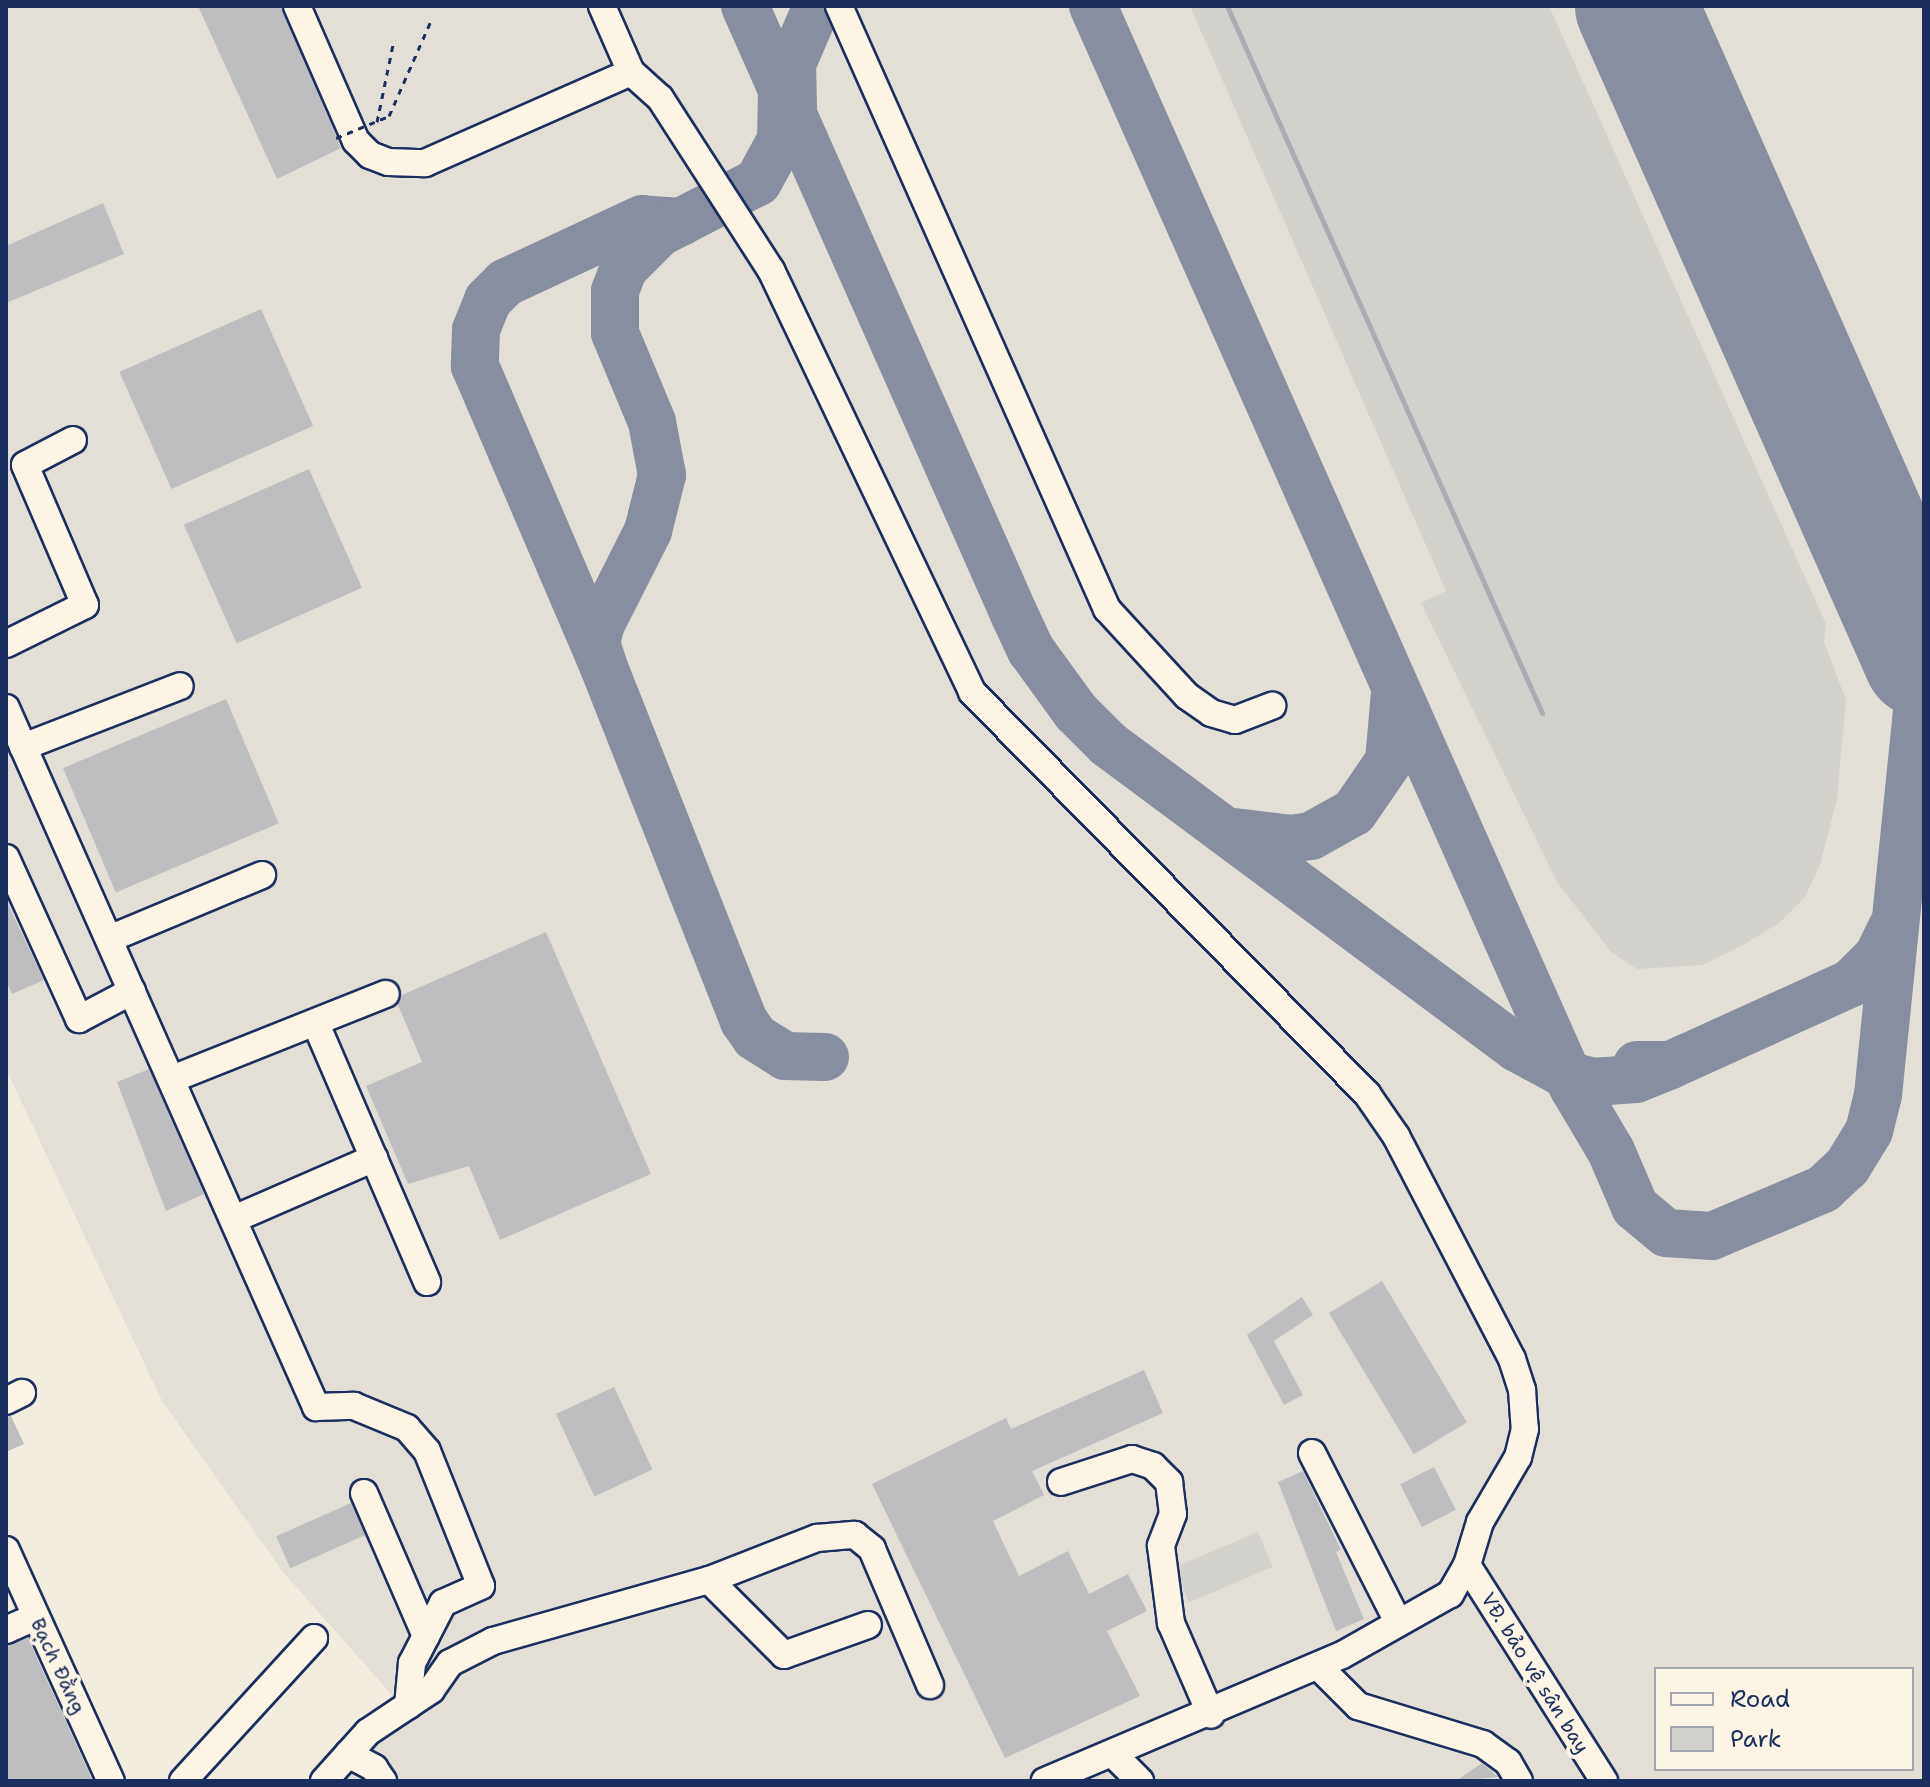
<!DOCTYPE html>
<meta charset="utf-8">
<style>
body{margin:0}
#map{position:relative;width:1930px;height:1787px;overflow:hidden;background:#f3ede0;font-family:"Shantell Sans",sans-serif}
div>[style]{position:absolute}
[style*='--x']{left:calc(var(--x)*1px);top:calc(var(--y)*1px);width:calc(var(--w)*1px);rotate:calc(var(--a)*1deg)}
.built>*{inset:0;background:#e3dfd6}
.green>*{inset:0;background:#d3d1cc;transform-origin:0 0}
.stream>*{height:5px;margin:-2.5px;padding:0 2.5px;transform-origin:2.5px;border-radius:2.5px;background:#a9acb3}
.taxiway>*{height:48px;margin:-24px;padding:0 24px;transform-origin:24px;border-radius:24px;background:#878e9f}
.runway>*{height:122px;margin:-61px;padding:0 61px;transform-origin:61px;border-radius:61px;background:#878e9f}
.building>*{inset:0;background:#bebec0;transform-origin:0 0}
.path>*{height:3px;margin-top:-1.5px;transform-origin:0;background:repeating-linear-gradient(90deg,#1b2f5e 0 6px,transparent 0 12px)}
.roads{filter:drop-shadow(2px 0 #1b2f5e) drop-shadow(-2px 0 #1b2f5e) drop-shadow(0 2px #1b2f5e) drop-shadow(0 -2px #1b2f5e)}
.minor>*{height:26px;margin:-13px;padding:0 13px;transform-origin:13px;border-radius:13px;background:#fcf5e5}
.path-bridge>*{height:3px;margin-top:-1.5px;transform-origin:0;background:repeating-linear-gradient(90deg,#1b2f5e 0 6px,transparent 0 12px)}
span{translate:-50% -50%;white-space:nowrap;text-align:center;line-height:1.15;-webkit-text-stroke:8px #fcf5e5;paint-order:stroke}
.street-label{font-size:20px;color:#1b2f5e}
.frame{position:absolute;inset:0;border:8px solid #1b2f5e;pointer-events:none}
.legend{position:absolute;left:1654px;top:1667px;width:260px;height:104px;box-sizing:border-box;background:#fcf5e5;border:2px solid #a2a6af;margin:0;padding:10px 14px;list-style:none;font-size:24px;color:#1b2f5e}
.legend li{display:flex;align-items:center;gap:16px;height:40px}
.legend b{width:40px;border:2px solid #a2a6af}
</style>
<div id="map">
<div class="built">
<div style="clip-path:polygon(evenodd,6px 6px,1924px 6px,1924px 1781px,315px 1781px,392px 1695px,283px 1572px,162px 1401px,6px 1069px,6px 6px,1656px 1669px,1912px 1669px,1912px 1769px,1656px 1769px,1656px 1669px)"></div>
</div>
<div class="green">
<div style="clip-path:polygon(1190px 6px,1549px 6px,1826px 624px,1824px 642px,1846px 700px,1837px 799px,1820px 865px,1805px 897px,1779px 923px,1743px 945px,1702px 965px,1637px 969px,1611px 952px,1557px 882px,1421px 603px,1446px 591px)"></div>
<div style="left:1258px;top:1532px;width:38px;height:91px;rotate:67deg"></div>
</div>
<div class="stream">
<div style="--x:1227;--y:6;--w:774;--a:65.98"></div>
</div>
<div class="taxiway">
<div style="--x:745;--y:6;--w:665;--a:66.13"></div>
<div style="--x:1014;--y:614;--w:40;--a:65"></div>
<div style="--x:1031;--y:650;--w:77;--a:54"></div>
<div style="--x:1076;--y:712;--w:45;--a:45"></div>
<div style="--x:1108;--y:744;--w:510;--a:36.62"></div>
<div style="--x:1517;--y:1048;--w:57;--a:28.4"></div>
<div style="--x:1567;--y:1075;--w:27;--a:15"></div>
<div style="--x:1593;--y:1082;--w:43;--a:-4"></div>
<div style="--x:1636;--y:1079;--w:37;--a:-22"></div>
<div style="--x:1093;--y:6;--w:1183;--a:66.06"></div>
<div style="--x:1573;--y:1087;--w:74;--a:59.3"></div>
<div style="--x:1611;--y:1151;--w:61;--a:66.8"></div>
<div style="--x:1635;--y:1207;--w:40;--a:40"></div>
<div style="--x:1666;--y:1233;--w:46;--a:3.7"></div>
<div style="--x:1712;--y:1236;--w:121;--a:-22.9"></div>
<div style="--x:1823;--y:1189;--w:33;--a:-43"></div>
<div style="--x:1847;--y:1167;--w:42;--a:-58.6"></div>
<div style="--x:1869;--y:1131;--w:37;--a:-76"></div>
<div style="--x:1878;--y:1095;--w:442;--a:-84.2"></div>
<div style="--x:793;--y:107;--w:43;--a:-91.3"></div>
<div style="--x:792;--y:64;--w:63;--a:-66.7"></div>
<div style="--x:681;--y:222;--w:39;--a:-176"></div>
<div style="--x:642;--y:219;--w:151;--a:155"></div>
<div style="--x:505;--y:283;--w:24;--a:135"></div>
<div style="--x:488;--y:300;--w:32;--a:112"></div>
<div style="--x:476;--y:330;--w:36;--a:92"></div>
<div style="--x:475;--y:366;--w:325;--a:66.8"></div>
<div style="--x:603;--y:665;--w:383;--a:68.4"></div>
<div style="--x:744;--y:1021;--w:19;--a:55"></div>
<div style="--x:755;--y:1037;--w:36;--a:32"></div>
<div style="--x:785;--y:1056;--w:40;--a:1.4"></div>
<div style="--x:602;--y:661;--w:18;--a:-109"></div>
<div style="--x:596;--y:644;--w:18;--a:-77"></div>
<div style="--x:600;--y:626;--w:106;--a:-63.2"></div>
<div style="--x:648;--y:531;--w:58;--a:-76"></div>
<div style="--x:662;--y:475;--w:54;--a:-100.7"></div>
<div style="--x:652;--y:422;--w:96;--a:-112.6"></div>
<div style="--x:615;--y:333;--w:42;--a:-90"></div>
<div style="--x:615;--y:291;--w:25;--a:-69"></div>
<div style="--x:624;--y:268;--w:49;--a:-45"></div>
<div style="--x:659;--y:233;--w:111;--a:-27.3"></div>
<div style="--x:758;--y:182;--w:48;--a:-61.3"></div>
<div style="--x:781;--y:140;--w:46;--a:-88.8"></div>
<div style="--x:1226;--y:831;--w:65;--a:7"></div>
<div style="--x:1291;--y:839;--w:20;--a:-9"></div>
<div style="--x:1311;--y:836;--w:49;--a:-29.2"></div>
<div style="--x:1354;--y:812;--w:62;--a:-55.5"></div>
<div style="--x:1389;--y:761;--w:68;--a:-85"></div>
<div style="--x:1637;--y:1065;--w:33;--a:0"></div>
<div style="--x:1670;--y:1065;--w:17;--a:-24"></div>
<div style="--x:1686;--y:1058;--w:181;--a:-24.4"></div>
<div style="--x:1851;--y:983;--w:38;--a:-45"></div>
<div style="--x:1878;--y:956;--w:32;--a:-64"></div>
</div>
<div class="runway">
<div style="--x:1636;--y:6;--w:712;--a:66.14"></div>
</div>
<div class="building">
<div style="clip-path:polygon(198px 6px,281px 6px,341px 148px,277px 179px)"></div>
<div style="clip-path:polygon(103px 203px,124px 254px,6px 303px,6px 246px)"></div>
<div style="left:261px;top:309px;width:128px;height:155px;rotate:66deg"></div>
<div style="left:309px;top:469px;width:130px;height:137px;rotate:66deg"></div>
<div style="left:226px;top:699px;width:135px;height:177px;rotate:67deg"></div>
<div style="clip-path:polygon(6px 900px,44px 980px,12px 994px,6px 980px)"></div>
<div style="clip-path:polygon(546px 932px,651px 1174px,500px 1240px,469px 1166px,408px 1184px,366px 1086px,422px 1062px,398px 1005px,402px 995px)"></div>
<div style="clip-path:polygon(149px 1069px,204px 1194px,166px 1211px,117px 1082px)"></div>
<div style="left:1382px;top:1281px;width:165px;height:62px;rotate:59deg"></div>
<div style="clip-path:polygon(1302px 1297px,1313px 1315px,1274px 1341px,1303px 1395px,1284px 1405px,1247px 1335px)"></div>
<div style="clip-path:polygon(1144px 1370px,1163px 1413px,1032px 1471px,1044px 1495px,993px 1521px,1019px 1576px,1068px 1551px,1089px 1594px,1128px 1574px,1147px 1611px,1107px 1631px,1140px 1696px,1005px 1758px,872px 1484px,1006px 1418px,1011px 1429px)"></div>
<div style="left:614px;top:1387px;width:91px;height:64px;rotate:65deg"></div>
<div style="clip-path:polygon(11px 1416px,24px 1444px,6px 1452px,6px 1417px)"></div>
<div style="left:1434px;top:1467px;width:48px;height:38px;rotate:63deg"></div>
<div style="clip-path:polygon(1303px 1471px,1341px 1550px,1336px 1552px,1364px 1619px,1336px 1631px,1278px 1482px)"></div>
<div style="left:351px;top:1503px;width:35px;height:82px;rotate:66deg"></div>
<div style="clip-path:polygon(28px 1638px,93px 1781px,6px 1781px,6px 1646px)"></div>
<div style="clip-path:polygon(1482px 1763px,1498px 1777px,1456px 1781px)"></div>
</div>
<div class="path">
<div style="--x:377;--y:122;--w:84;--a:-78.3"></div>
</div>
<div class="roads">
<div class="minor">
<div style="--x:297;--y:6;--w:147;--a:66.4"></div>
<div style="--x:356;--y:141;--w:20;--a:45"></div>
<div style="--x:370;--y:155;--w:19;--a:21"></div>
<div style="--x:388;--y:162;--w:37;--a:2"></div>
<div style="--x:425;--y:163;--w:225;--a:-23.8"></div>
<div style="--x:602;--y:6;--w:72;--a:66.3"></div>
<div style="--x:631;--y:72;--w:39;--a:42"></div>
<div style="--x:660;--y:98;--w:205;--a:57.2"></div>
<div style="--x:771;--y:270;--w:467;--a:64.5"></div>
<div style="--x:972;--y:692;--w:564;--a:45.5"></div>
<div style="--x:1367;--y:1094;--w:51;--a:55.4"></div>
<div style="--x:1396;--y:1136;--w:251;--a:62.5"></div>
<div style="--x:1512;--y:1359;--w:33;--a:72"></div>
<div style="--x:1522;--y:1390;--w:39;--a:86"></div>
<div style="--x:1525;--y:1429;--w:29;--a:104"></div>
<div style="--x:1518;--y:1457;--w:75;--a:120.3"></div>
<div style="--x:1480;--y:1522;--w:45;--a:106.8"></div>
<div style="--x:1467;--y:1565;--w:34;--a:120"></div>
<div style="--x:1450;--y:1594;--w:124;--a:150.5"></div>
<div style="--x:1342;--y:1655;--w:323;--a:157"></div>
<div style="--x:839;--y:6;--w:660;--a:66.04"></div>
<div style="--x:1107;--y:609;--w:118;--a:47.4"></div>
<div style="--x:1187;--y:696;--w:29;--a:35"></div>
<div style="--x:1211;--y:713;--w:25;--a:16"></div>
<div style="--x:1235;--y:720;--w:40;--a:-21"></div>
<div style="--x:6;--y:644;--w:88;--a:-26.3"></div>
<div style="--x:85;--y:605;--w:152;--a:-113.2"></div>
<div style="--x:25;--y:465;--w:54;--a:-27.5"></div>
<div style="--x:6;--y:708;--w:765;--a:66.08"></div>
<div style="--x:316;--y:1407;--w:38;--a:-2"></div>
<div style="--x:354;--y:1406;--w:57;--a:22.5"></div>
<div style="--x:407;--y:1428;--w:30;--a:49"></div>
<div style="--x:427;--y:1451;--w:145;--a:68.2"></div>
<div style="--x:481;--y:1586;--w:42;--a:155.9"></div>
<div style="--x:443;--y:1603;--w:68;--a:117.3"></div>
<div style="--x:412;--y:1663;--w:43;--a:95.3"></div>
<div style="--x:23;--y:747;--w:168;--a:-21.2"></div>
<div style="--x:6;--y:858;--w:177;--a:65.6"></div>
<div style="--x:79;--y:1019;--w:60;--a:-27.8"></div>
<div style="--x:109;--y:939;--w:166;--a:-22.7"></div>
<div style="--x:316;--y:1024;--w:281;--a:66.7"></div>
<div style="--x:172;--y:1079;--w:230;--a:-21.7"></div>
<div style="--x:234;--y:1219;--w:153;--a:-23.5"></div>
<div style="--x:6;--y:1401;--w:18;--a:-27"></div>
<div style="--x:1312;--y:1453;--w:190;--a:63"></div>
<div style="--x:1061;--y:1482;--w:75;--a:-17.9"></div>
<div style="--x:1132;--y:1459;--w:22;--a:18"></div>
<div style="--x:1153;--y:1466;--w:23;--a:45"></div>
<div style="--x:1169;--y:1482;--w:32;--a:83"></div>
<div style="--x:1173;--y:1514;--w:34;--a:111"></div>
<div style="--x:1161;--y:1546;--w:78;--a:82.6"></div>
<div style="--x:1171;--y:1623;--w:100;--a:66.5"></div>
<div style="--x:364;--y:1493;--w:156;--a:66.6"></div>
<div style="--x:6;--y:1550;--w:254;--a:65.6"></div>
<div style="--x:1467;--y:1565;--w:256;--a:57.6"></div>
<div style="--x:709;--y:1580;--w:116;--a:-21.3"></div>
<div style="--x:817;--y:1538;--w:38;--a:-5"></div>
<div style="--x:855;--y:1535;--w:22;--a:39"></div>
<div style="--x:872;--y:1549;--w:148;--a:66.9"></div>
<div style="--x:6;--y:1630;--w:32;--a:-24"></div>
<div style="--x:1318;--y:1666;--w:57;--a:45"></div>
<div style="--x:1358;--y:1706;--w:131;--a:16.9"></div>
<div style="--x:1483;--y:1744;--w:31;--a:36"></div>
<div style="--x:1508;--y:1762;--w:22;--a:60"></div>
<div style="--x:348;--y:1754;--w:30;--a:28"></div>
<div style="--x:374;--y:1768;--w:16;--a:55"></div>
<div style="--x:1114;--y:1755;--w:37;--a:45"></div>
<div style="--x:183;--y:1781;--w:194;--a:-47.5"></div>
<div style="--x:324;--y:1781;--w:66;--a:-48.1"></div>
<div style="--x:368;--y:1732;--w:76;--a:-33.7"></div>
<div style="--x:431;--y:1690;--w:33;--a:-55"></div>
<div style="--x:450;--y:1663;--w:48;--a:-27.1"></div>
<div style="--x:493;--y:1641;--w:224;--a:-15.8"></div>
<div style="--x:709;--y:1580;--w:106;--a:45"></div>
<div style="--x:784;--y:1655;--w:89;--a:-19.7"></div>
</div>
</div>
<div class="path-bridge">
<div style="--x:336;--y:138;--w:57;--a:-22.5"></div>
<div style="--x:389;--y:116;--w:102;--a:-66.2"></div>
</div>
<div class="street-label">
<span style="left:58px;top:1666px;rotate:65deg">Bạch Đằng</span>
<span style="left:1535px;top:1673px;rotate:58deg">VĐ. bảo vệ sân bay</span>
</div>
<div class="frame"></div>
<ul class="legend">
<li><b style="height:10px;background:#fcf5e5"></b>Road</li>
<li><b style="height:22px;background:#d3d1cc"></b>Park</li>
</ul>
</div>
